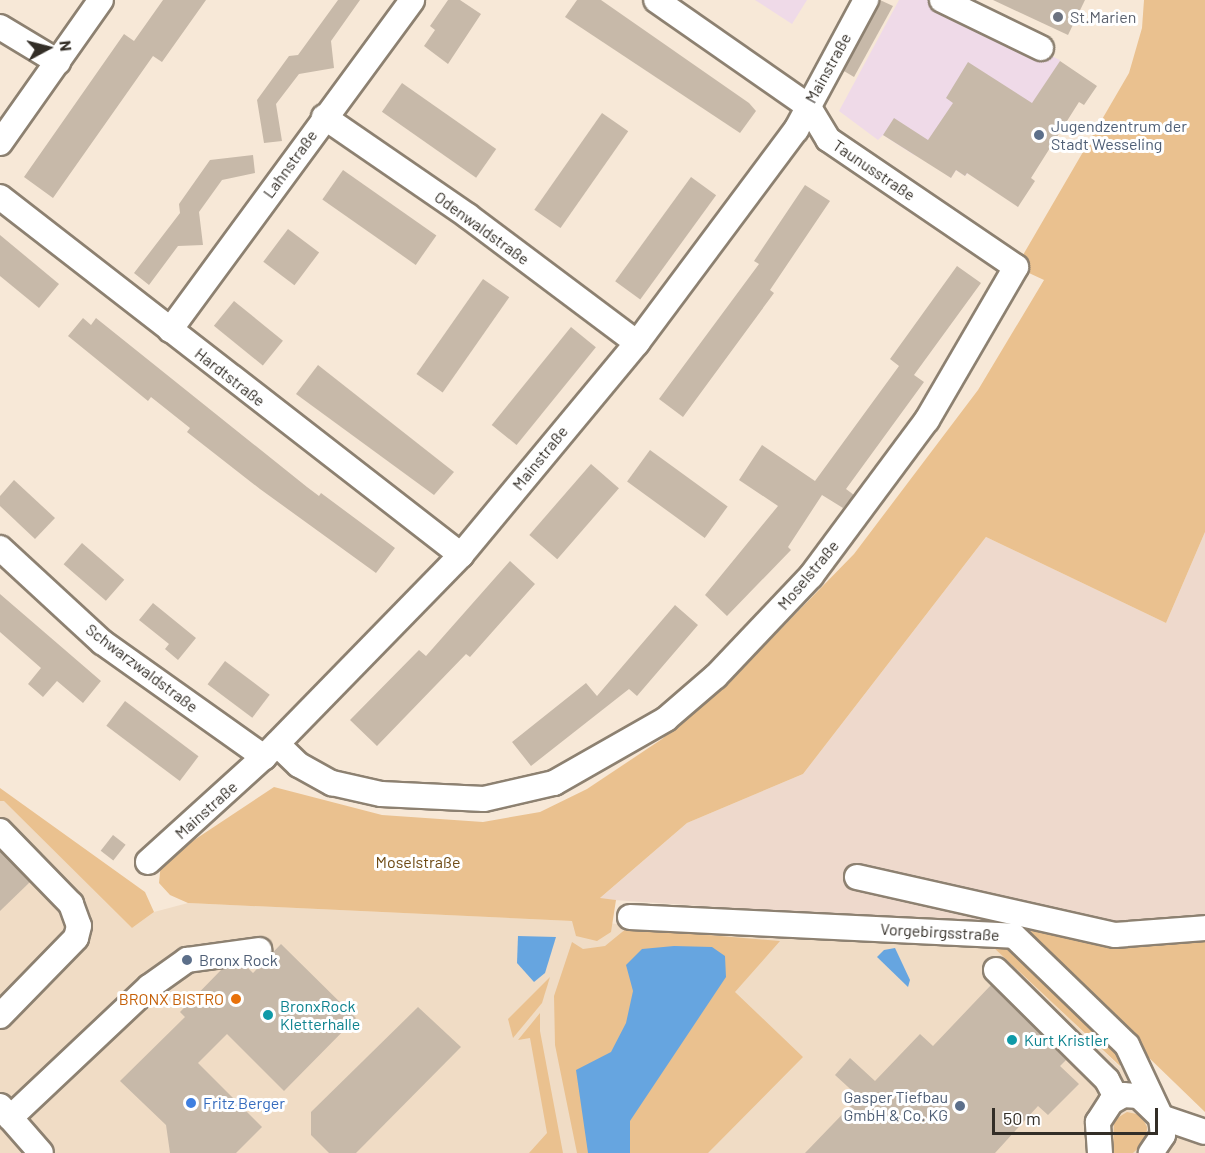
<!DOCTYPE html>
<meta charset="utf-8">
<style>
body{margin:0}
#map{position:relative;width:1205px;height:1153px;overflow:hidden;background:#f7e8d7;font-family:Barlow,sans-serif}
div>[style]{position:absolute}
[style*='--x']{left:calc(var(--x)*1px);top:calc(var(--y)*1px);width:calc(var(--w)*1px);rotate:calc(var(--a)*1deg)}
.built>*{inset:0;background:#f0dcc5}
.industrial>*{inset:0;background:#eed9cc}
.education>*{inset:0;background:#efdae8}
.green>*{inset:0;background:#eac18f}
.water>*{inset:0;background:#66a5e0}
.building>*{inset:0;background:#c7b9a9;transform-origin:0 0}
.roads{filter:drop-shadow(2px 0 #8d8171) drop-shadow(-2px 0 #8d8171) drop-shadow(0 2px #8d8171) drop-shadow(0 -2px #8d8171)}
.minor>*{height:24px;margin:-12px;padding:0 12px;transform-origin:12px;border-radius:12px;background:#fff}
.dots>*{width:16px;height:16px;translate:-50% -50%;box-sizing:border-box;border:3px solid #fff;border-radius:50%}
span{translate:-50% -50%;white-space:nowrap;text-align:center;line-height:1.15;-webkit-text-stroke:6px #fff;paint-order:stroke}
.worship-label{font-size:16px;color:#5b616d}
.left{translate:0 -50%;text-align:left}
.street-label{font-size:16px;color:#332e27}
.service-label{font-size:16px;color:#4e5e75}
.right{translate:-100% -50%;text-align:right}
.park-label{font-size:16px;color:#6e4a14}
.food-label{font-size:16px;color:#c56008}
.culture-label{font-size:16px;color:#0d838f}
.shop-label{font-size:16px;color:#366cbe}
.north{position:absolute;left:18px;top:18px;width:60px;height:60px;-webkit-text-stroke:4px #fff;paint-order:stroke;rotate:83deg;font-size:16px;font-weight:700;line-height:24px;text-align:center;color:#332e27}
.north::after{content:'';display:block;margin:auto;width:21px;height:27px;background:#332e27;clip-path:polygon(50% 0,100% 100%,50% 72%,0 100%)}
.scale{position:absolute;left:992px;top:1108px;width:166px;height:27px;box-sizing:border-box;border:3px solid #332e27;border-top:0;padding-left:8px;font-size:18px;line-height:21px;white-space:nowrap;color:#332e27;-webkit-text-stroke:4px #fff;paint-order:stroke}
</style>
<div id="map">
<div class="built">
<div style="clip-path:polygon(4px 800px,132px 928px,154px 912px,188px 903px,572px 921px,994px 948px,1205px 1147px,1205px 1153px,0 1153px,0 801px)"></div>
</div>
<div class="industrial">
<div style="clip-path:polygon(1205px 532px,1205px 1092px,1025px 928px,599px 899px,687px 823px,803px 774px,986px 537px,1166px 623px)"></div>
</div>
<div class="education">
<div style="clip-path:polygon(755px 0,807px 0,792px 24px)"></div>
<div style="clip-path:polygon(899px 0,930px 0,1060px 60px,1053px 85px,965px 176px,956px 170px,951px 178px,916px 151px,914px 155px,883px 135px,878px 140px,839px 111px)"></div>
</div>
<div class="green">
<div style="clip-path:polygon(1144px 0,1205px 0,1205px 532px,1166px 623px,986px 537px,803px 774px,687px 823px,600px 898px,616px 900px,611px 932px,597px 941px,576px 936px,572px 921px,188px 903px,170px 895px,159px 883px,161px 862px,274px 787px,382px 815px,483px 822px,540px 812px,587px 789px,662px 739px,771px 639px,854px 554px,978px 390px,1044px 280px,1016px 267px,1129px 73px,1142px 28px)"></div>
<div style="clip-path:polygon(0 788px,145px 892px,154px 912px,132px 928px,4px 801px,0 801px)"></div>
<div style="clip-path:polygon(627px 928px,780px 941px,735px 992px,803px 1057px,708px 1153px,577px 1153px,555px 1045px,554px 996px,572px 942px,583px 949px,605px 946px)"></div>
<div style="clip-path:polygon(1037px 928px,1129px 946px,1205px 938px,1205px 1112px,1023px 936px)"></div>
<div style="clip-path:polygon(1013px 943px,1122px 1051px,1120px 1066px,994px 948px)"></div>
<div style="clip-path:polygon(550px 977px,542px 1003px,513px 1038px,508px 1019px)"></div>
<div style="clip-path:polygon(540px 1013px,540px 1031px,563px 1153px,529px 1153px,547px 1133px,530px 1038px,518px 1040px)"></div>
<div style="clip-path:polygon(1127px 1112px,1141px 1115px,1147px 1127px,1146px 1141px,1133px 1153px,1113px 1153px,1114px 1120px)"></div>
</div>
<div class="water">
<div style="clip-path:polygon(518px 936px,556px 937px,545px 973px,534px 982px,517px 963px)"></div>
<div style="clip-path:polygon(674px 946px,712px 947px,725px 956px,726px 977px,630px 1121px,630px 1153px,588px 1153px,576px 1070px,611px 1052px,626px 1023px,633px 991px,626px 965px,642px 949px)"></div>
<div style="clip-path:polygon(895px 948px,910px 980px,908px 987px,877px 957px,884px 950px)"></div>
</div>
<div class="building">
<div style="clip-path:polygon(163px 0,206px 0,162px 62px,153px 56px,53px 198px,24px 177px,124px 34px,134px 41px)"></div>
<div style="clip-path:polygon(338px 0,360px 0,331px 41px,334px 68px,299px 74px,276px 104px,282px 141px,264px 143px,257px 100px,289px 56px,298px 55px)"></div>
<div style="clip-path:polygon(448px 0,460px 0,481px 14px,448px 64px,424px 46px,435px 30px,430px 26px)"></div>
<div style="clip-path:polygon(577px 0,601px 0,749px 103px,756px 111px,740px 133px,565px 17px)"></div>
<div style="clip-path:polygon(880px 0,893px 6px,854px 77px,844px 71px)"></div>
<div style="clip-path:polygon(993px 0,1085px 0,1068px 35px)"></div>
<div style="clip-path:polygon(1060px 61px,1097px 86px,1084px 105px,1079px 102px,1031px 178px,1035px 181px,1018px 207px,967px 173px,965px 176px,956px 170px,951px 178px,883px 135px,894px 118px,928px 140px,953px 103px,946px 98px,968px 62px,1032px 103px)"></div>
<div style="left:402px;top:83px;width:115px;height:35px;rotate:35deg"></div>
<div style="left:602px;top:113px;width:32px;height:118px;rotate:35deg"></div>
<div style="clip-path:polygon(253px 155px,255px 173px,222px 180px,199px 212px,203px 245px,178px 246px,149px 285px,134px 273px,180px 213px,179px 204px,210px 160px)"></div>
<div style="left:343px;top:170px;width:114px;height:36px;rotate:35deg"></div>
<div style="left:691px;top:177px;width:31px;height:129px;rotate:36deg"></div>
<div style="clip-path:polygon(805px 185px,830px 201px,770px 290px,774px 293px,683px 417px,659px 399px,759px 264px,754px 261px)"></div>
<div style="left:288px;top:229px;width:39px;height:41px;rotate:37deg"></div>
<div style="clip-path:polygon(0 235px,59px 284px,39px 308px,0 276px)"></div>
<div style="clip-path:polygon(957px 266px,981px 283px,914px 375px,924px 382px,846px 489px,854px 495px,843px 508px,822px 495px,788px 547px,791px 550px,727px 616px,705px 595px,778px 506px,739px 480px,762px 445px,815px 481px,899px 366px,890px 359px)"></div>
<div style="left:483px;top:279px;width:32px;height:116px;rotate:35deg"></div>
<div style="left:234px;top:301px;width:63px;height:32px;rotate:39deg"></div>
<div style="clip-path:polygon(83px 318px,91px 325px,96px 318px,307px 487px,319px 496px,321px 493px,395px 548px,376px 573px,260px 489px,187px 432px,190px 428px,151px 397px,148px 401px,68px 336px)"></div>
<div style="left:571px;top:327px;width:32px;height:126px;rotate:39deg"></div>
<div style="clip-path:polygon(318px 365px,454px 472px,434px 495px,296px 394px)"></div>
<div style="left:650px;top:450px;width:96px;height:39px;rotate:36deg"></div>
<div style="left:591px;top:464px;width:37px;height:94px;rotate:41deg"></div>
<div style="clip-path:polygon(14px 480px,55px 518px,35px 539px,0 506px,0 496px)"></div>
<div style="left:82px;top:543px;width:56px;height:28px;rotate:41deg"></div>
<div style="clip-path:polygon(510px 561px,535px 584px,470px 657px,466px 654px,377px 746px,350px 720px,419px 650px,426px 656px)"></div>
<div style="clip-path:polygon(0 594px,101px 681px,83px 703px,57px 681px,43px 697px,28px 684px,41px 668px,0 632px)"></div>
<div style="clip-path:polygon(153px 603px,196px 638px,178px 660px,165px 649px,169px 644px,139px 620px)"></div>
<div style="clip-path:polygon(675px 605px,698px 625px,637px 696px,629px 689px,531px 766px,512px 742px,586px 683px,597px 696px)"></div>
<div style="left:225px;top:661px;width:56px;height:29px;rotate:37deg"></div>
<div style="left:125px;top:701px;width:92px;height:31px;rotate:37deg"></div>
<div style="left:113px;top:835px;width:16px;height:20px;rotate:38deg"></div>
<div style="clip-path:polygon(0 851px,30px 882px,0 911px)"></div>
<div style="clip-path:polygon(281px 944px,356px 1018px,284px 1091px,227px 1034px,198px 1063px,262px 1127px,236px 1153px,170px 1153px,166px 1125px,120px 1081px,185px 1017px,180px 1012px,222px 969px,246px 966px,253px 973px)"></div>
<div style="clip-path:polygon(991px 985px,1066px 1060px,1060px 1066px,1079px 1084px,1048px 1115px,1038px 1106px,995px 1153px,805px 1153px,859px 1097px,835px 1075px,850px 1058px,875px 1081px,920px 1034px,933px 1046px)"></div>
<div style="clip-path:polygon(418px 1007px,461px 1047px,356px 1153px,329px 1153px,311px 1135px,311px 1112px)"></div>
</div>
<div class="roads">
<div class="minor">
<div style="--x:942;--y:0;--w:110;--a:25.9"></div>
<div style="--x:0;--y:27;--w:68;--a:31.1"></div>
<div style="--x:324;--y:117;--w:175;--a:34.5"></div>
<div style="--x:468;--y:216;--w:211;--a:36.9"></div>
<div style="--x:0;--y:143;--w:175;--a:-54.8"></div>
<div style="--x:0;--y:197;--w:584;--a:37.83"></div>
<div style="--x:170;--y:330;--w:409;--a:-53.7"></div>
<div style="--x:0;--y:548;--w:139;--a:42.7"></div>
<div style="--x:102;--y:642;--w:199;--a:35.4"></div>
<div style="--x:277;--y:744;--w:30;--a:44"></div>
<div style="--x:299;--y:765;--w:38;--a:29"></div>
<div style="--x:332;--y:783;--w:50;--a:12.7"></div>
<div style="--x:381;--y:794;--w:103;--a:2.8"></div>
<div style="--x:484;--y:799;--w:72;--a:-12.9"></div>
<div style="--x:554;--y:783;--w:129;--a:-29.7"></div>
<div style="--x:666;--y:719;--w:66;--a:-40.7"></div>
<div style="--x:716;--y:676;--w:138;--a:-46.5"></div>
<div style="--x:811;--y:576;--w:194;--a:-53.4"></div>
<div style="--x:927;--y:420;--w:177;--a:-59.8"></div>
<div style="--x:1016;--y:267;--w:227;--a:-145.8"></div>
<div style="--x:828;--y:139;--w:39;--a:-121"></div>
<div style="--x:808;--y:106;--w:185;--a:-145.1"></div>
<div style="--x:0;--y:831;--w:102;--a:45.8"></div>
<div style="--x:71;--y:904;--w:23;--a:70"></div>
<div style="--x:79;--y:926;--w:12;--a:104"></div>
<div style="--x:76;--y:938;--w:109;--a:134.3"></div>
<div style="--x:148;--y:862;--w:156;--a:-42.2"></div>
<div style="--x:264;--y:757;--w:282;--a:-45.7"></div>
<div style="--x:461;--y:555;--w:276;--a:-50.3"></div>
<div style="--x:637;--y:343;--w:266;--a:-53.3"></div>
<div style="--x:796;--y:130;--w:148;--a:-61.7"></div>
<div style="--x:857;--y:877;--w:264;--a:12.7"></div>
<div style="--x:1115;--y:935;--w:90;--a:-4.4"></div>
<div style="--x:630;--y:917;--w:384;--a:2.8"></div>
<div style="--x:1014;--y:936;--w:157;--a:44"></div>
<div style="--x:1127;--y:1045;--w:80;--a:64.7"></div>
<div style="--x:1161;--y:1117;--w:46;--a:18.8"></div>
<div style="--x:996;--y:970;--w:156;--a:44.7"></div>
<div style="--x:1107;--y:1080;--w:19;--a:62"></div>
<div style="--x:0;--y:1106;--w:62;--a:48.9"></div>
<div style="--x:10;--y:1118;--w:191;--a:-43.3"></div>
<div style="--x:149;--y:987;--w:47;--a:-35.4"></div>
<div style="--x:187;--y:960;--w:73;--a:-7.9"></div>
<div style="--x:1100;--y:1153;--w:31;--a:-94"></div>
<div style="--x:1098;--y:1122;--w:24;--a:-57"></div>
<div style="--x:1111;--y:1102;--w:14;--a:-30"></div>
<div style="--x:1123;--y:1095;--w:16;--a:4"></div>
<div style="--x:1139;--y:1096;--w:30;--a:44"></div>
<div style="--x:1161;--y:1117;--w:18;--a:84"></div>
<div style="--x:1163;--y:1135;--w:22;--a:124"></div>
</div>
</div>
<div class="dots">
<div style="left:1058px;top:17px;background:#6b7280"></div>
<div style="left:1039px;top:135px;background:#5c6f8a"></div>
<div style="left:187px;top:960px;background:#5c6f8a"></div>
<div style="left:236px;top:999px;background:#e8710a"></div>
<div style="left:268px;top:1015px;background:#0f9aa8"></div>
<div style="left:1012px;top:1040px;background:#0f9aa8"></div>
<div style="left:191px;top:1103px;background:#3f7fe0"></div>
<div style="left:960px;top:1106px;background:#5c6f8a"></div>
</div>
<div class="worship-label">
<span class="left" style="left:1070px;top:17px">St.Marien</span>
</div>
<div class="street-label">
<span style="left:828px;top:68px;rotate:-61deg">Mainstraße</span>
<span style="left:290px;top:164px;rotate:-54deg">Lahnstraße</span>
<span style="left:874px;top:170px;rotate:34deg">Taunusstraße</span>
<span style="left:482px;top:228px;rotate:36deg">Odenwaldstraße</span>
<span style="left:230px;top:377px;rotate:38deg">Hardtstraße</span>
<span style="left:540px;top:458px;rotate:-51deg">Mainstraße</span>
<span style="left:808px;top:575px;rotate:-50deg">Moselstraße</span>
<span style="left:142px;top:668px;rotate:37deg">Schwarzwaldstraße</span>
<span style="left:206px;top:810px;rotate:-42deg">Mainstraße</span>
<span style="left:940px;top:932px;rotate:3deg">Vorgebirgsstraße</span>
</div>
<div class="service-label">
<span class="left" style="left:1051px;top:135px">Jugendzentrum der<br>Stadt Wesseling</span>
<span class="left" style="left:199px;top:960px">Bronx Rock</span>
<span class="right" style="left:948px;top:1106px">Gasper Tiefbau<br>GmbH &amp; Co. KG</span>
</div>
<div class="park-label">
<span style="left:418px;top:862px">Moselstraße</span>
</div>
<div class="food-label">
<span class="right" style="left:224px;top:999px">BRONX BISTRO</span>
</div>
<div class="culture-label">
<span class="left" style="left:280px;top:1015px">BronxRock<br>Kletterhalle</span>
<span class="left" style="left:1024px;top:1040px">Kurt Kristler</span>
</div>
<div class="shop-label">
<span class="left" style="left:203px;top:1103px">Fritz Berger</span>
</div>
<div class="north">N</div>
<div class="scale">50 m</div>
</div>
